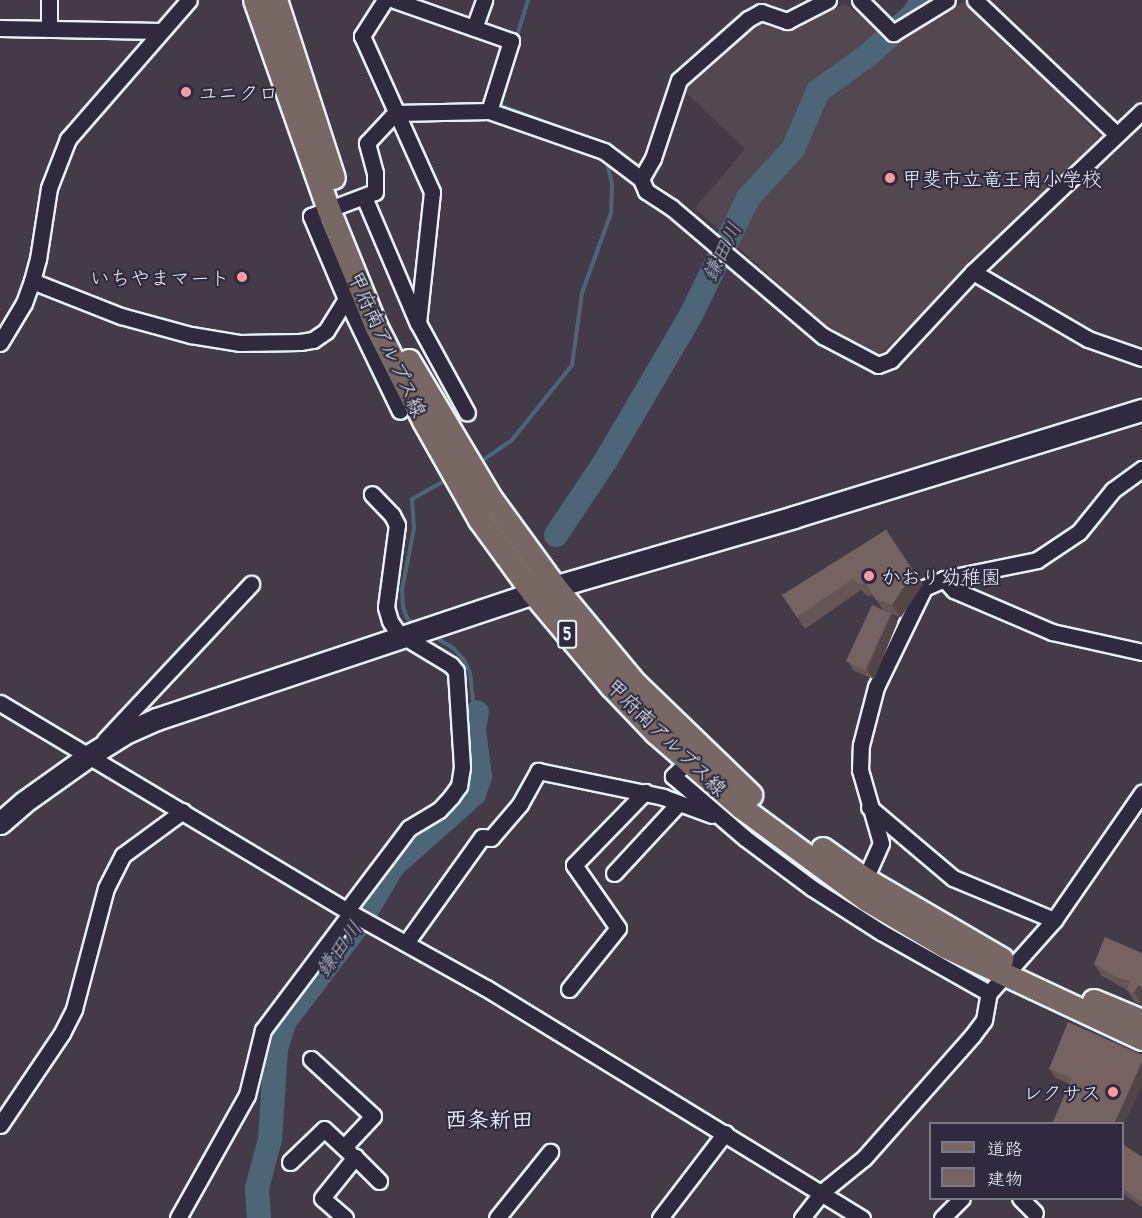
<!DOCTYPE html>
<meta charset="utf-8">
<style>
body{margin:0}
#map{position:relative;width:1142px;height:1218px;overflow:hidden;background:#443b48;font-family:"Patrick Hand","Klee One",sans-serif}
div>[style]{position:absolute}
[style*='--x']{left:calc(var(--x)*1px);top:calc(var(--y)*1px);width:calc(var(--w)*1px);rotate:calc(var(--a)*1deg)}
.built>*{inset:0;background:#534750}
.stream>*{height:4px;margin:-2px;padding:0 2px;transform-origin:2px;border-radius:2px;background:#4d6677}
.river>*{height:24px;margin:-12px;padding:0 12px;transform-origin:12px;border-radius:12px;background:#4d6677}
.roads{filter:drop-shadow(2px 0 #e8f1f8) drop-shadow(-2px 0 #e8f1f8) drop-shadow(0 2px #e8f1f8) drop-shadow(0 -2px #e8f1f8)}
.street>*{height:15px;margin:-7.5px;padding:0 7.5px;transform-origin:7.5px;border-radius:7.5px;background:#2f2a3d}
.secondary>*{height:21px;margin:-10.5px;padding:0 10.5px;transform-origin:10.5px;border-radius:10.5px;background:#2f2a3d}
.primary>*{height:22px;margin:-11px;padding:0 11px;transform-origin:11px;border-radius:11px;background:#776864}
.wall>*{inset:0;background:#655554}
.shaded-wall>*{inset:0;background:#524545}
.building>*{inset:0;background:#756362;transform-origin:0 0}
.dots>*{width:16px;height:16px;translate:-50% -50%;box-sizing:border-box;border:3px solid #2f2a3d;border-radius:50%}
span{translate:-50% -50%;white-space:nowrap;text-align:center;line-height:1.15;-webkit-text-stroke:4.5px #2f2a3d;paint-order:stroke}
.shield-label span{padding:2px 4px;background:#2f2a3d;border:2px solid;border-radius:4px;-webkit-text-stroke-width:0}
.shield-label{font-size:18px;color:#e8f1f8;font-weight:700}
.poi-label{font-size:20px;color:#e8f1f8}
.left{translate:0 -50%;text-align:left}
.right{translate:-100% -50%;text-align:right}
.street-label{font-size:20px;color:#e8f1f8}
.water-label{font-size:21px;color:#aab9c4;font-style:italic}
.quarter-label{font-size:22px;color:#e8f1f8;font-weight:700}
.legend{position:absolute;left:929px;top:1122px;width:195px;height:78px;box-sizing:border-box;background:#2f2a3d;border:2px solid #797a88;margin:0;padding:8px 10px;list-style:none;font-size:18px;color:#e8f1f8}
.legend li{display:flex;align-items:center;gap:12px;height:30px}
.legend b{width:30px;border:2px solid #797a88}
</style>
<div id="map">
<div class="built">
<div style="clip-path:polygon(968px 0,1100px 136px,1010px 229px,877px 357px,834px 334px,695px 208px,745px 149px,684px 91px,686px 82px,768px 14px,785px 29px,845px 4px,893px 39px)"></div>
</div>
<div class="stream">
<div style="--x:516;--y:39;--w:41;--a:-72.9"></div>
<div style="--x:499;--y:98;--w:9;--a:69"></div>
<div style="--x:502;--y:106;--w:80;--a:20.5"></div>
<div style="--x:479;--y:463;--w:40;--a:-34.9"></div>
<div style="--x:512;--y:440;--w:96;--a:-51.3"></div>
<div style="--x:572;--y:365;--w:73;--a:-82.1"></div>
<div style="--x:582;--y:293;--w:85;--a:-70.1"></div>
<div style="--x:611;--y:213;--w:29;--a:-88"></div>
<div style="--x:612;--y:184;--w:26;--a:-103"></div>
<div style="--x:415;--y:625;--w:11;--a:-139"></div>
<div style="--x:407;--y:618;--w:12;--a:-110"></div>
<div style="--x:403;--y:607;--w:17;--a:-93"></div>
<div style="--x:402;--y:590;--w:63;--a:-79"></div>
<div style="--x:414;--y:528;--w:29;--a:-94"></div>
<div style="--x:412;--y:499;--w:41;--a:-29.1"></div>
<div style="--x:432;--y:635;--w:25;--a:32"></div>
<div style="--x:453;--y:648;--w:16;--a:47"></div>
<div style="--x:464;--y:660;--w:14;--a:65"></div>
<div style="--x:470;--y:673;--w:75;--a:83.9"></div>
</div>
<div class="river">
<div style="--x:556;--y:535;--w:90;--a:-56.3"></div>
<div style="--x:606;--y:460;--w:168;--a:-59.6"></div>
<div style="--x:691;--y:315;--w:130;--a:-64"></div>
<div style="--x:748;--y:198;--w:67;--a:-47.4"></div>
<div style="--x:793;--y:149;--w:63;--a:-66.7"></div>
<div style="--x:818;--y:91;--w:60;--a:-35.5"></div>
<div style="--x:867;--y:56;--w:63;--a:-41.8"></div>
<div style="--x:914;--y:14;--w:16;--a:-60"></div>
<div style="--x:259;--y:1218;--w:30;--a:-94"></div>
<div style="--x:257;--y:1188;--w:51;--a:-75.1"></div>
<div style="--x:270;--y:1139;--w:91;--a:-86.2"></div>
<div style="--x:276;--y:1048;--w:28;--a:-72"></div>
<div style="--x:285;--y:1021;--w:121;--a:-52.8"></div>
<div style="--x:358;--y:925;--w:69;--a:-59.3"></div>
<div style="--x:393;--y:866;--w:108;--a:-41.6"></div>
<div style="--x:474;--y:794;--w:18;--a:-71"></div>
<div style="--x:480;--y:777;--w:48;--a:-97.1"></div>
<div style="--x:474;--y:729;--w:17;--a:-80"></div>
</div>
<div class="roads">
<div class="street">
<div style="--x:385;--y:0;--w:43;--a:122.6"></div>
<div style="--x:362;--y:36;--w:171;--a:65.8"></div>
<div style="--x:432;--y:192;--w:132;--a:96.1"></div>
<div style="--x:418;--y:323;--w:102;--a:61.4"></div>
<div style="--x:394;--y:0;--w:124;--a:19.3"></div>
<div style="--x:511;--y:41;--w:73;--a:107.4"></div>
<div style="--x:860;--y:0;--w:47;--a:45"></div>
<div style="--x:893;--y:33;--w:63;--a:-31.4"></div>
<div style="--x:975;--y:0;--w:195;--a:43.5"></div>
<div style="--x:0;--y:28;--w:160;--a:1.1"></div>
<div style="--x:474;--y:28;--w:30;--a:-70"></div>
<div style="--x:49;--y:29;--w:29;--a:-90"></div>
<div style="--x:641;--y:179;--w:24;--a:-60"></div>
<div style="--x:653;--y:158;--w:82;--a:-71.6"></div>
<div style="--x:679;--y:80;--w:92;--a:-41.5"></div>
<div style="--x:748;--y:19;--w:15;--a:-28"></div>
<div style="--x:761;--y:12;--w:28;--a:19"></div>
<div style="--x:787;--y:21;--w:46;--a:-27.1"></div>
<div style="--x:364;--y:197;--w:135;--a:66.9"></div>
<div style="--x:973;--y:272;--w:133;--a:30.2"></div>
<div style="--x:1088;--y:339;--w:57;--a:19.4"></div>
<div style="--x:32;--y:281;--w:96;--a:21.5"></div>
<div style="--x:121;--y:316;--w:73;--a:15.2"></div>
<div style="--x:191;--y:335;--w:50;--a:9.3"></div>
<div style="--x:240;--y:343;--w:60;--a:-1"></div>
<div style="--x:300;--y:342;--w:13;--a:-9"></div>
<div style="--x:313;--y:340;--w:16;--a:-35"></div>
<div style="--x:326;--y:331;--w:38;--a:-58"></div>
<div style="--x:346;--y:299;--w:90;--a:-112.9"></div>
<div style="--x:311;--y:216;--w:68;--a:-20.6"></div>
<div style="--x:375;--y:192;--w:19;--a:-90"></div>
<div style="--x:375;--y:173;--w:31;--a:-105"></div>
<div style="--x:367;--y:143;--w:41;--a:-47"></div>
<div style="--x:395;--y:113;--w:94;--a:-1.2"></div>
<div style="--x:489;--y:111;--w:122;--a:19.2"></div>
<div style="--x:604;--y:151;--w:46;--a:37.1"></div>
<div style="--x:641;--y:179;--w:13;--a:67"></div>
<div style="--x:646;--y:191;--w:31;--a:33"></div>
<div style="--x:672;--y:208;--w:198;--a:40.3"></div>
<div style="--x:823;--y:336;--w:62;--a:27.8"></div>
<div style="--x:878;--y:365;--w:14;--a:-21"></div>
<div style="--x:891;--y:360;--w:120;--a:-47"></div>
<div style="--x:973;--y:272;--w:233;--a:-43.6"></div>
<div style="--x:346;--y:299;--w:124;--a:64.3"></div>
<div style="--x:0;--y:343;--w:47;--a:-59"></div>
<div style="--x:24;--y:303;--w:23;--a:-70"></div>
<div style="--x:32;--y:281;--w:23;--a:-75"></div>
<div style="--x:38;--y:259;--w:72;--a:-81.2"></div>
<div style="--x:49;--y:188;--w:53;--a:-68.8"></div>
<div style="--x:68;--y:139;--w:184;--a:-49"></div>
<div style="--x:944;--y:579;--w:15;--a:48"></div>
<div style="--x:954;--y:590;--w:107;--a:23.2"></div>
<div style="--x:1052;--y:632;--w:92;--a:12.5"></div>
<div style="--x:0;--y:703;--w:409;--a:30.9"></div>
<div style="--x:351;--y:913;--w:154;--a:29.1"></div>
<div style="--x:486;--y:988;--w:441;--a:31.5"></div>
<div style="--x:105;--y:740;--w:214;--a:-46.9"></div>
<div style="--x:694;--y:755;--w:30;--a:135"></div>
<div style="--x:673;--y:776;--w:95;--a:40.7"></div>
<div style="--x:745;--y:838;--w:84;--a:36.7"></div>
<div style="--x:812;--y:888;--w:82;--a:32.5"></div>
<div style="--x:881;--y:932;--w:124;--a:29.5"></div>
<div style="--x:869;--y:807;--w:110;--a:40.2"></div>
<div style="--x:953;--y:878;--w:109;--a:22.6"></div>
<div style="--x:614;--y:873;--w:94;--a:-47.2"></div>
<div style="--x:865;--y:879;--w:39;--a:-66"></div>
<div style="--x:881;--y:843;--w:76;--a:-106"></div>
<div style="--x:860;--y:770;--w:25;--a:-88"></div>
<div style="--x:861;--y:745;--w:60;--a:-75.5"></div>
<div style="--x:876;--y:687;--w:110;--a:-64.1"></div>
<div style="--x:924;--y:588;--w:22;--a:-24"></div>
<div style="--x:944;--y:579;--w:95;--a:-11.5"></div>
<div style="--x:1037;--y:560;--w:50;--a:-33.7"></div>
<div style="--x:1079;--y:532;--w:54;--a:-51"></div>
<div style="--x:1113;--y:490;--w:36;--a:-36"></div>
<div style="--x:347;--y:910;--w:103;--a:-52.9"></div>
<div style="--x:409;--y:828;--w:35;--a:-31"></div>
<div style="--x:439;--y:810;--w:18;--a:-47"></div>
<div style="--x:451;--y:797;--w:14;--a:-54"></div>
<div style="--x:459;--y:786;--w:19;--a:-81"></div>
<div style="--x:462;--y:767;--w:96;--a:-93.6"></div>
<div style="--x:456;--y:671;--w:8;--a:-130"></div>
<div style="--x:451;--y:665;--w:62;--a:-148.9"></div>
<div style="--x:398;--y:633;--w:14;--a:-124"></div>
<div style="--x:390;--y:621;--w:15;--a:-106"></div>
<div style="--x:386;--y:607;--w:83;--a:-82.4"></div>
<div style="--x:397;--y:525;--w:11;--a:-117"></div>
<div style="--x:392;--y:515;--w:29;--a:-134"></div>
<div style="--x:406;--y:943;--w:130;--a:-54.4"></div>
<div style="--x:482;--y:837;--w:9;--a:6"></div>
<div style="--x:491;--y:838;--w:45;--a:-49.5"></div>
<div style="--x:520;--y:804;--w:38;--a:-61"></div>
<div style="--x:538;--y:771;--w:128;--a:11.7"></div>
<div style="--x:663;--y:797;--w:52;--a:20.2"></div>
<div style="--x:569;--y:989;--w:78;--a:-51.2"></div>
<div style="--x:618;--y:928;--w:77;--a:-124.9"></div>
<div style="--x:574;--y:865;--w:102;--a:-45.8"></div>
<div style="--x:311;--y:1059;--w:84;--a:42.6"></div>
<div style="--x:373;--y:1116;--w:42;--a:133.1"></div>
<div style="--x:0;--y:1125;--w:111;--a:-56"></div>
<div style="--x:62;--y:1033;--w:27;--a:-63"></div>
<div style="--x:74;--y:1009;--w:125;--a:-75.2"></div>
<div style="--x:106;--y:888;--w:37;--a:-63"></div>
<div style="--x:123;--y:855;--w:74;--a:-36.3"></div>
<div style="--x:290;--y:1162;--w:47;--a:-44.1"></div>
<div style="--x:324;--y:1129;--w:35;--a:43"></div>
<div style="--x:1020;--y:1198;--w:21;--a:45"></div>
<div style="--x:178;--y:1218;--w:141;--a:-60.7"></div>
<div style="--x:247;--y:1095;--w:67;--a:-76.2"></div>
<div style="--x:263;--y:1030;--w:146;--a:-53.1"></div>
<div style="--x:345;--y:1218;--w:30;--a:-139"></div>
<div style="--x:322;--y:1198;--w:53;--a:-51.2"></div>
<div style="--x:355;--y:1157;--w:34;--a:45"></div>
<div style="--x:497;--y:1218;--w:85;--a:-51.2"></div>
<div style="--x:660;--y:1218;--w:107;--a:-52.6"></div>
<div style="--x:802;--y:1218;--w:33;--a:-52"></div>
<div style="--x:822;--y:1192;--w:54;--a:-39"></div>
<div style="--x:864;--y:1158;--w:163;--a:-48.5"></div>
<div style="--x:972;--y:1036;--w:20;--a:-53"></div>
<div style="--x:984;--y:1020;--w:27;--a:-80"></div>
<div style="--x:989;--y:993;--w:98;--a:-48.3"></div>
<div style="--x:1054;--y:920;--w:155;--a:-55.3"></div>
<div style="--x:942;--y:1218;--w:28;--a:-45"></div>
</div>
<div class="secondary">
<div style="--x:0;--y:823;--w:32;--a:-41"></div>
<div style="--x:24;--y:802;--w:81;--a:-35.5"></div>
<div style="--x:90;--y:755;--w:39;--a:-32"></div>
<div style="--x:123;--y:734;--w:37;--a:-24"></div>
<div style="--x:157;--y:719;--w:397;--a:-18.5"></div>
<div style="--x:533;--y:593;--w:272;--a:-16.2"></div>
<div style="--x:794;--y:517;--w:364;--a:-17.1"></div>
</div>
<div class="primary">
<div style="--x:255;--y:0;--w:223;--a:70.6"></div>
<div style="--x:329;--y:210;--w:127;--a:67.9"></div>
<div style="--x:377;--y:328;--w:104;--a:63.2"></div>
<div style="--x:424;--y:421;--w:114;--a:60.5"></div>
<div style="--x:480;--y:520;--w:90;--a:54"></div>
<div style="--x:533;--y:593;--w:123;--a:50"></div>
<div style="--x:612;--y:687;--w:64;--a:46.3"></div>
<div style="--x:656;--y:733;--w:114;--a:41.1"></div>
<div style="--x:742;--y:808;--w:155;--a:36.4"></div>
<div style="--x:867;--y:900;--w:92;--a:30.7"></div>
<div style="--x:946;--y:947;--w:217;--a:25.1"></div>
<div style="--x:276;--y:0;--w:187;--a:72"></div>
<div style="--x:409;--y:361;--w:158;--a:59.2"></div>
<div style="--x:490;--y:497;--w:112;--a:54"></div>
<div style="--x:556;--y:588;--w:122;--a:50.3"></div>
<div style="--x:634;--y:682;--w:163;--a:44"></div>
<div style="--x:823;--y:849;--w:52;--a:35.5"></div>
<div style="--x:865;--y:879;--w:159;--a:30.3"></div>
<div style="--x:1094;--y:1001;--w:52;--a:22.6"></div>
</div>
</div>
<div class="wall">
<div style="clip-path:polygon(886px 530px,923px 584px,901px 617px,888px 613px,891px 614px,897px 623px,874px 679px,854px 671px,848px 662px,883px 610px,873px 595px,867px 596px,861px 590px,805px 629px,782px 595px)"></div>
<div style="clip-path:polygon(1142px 953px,1142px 1004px,1135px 1002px,1127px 990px,1102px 976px,1094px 964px)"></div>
<div style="clip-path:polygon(1049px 1069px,1142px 1085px,1122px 1128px,1122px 1124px,1069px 1084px,1056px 1078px)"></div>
<div style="clip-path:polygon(1122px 1144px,1142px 1157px,1142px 1207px,1122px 1193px)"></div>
</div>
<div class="shaded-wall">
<div style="clip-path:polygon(886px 530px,923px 584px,901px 617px,892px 605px)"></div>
<div style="clip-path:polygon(891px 614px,897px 623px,874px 679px,867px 670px)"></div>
<div style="clip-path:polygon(1138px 985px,1142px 990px,1142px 1004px,1134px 993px)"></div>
<div style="clip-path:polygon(1142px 1062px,1142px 1085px,1122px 1128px,1122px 1124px,1114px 1124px)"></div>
</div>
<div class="building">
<div style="clip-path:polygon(886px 530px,914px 572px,892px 605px,875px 599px,866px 583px,858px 584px,853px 579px,797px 617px,782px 595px)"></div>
<div style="left:872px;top:605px;width:21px;height:62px;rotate:25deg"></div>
<div style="clip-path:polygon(1105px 937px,1142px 953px,1142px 986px,1138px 985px,1134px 993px,1127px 990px,1130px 981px,1118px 978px,1094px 964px)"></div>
<div style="clip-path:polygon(1068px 1022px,1142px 1055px,1142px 1062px,1114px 1124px,1052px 1124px,1072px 1078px,1049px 1069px)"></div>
<div style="clip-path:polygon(1122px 1144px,1142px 1157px,1142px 1200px,1140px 1201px,1122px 1188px)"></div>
</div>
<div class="dots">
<div style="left:186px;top:92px;background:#ff9aa2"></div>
<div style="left:890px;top:178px;background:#ff9aa2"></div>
<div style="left:242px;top:277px;background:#ff9aa2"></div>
<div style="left:869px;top:576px;background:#ff9aa2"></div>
<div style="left:1113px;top:1092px;background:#ff9aa2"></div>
</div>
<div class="shield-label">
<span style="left:567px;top:634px">5</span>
</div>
<div class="poi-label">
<span class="left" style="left:198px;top:92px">ユニクロ</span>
<span class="left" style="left:902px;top:178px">甲斐市立竜王南小学校</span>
<span class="right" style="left:230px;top:277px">いちやまマート</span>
<span class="left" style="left:881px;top:576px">かおり幼稚園</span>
<span class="right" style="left:1101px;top:1092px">レクサス</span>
</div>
<div class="street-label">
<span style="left:388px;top:344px;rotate:65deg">甲府南アルプス線</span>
<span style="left:667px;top:737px;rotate:44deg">甲府南アルプス線</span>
</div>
<div class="water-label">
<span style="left:722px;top:252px;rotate:-64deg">鎌田川</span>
<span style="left:339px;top:949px;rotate:-54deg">鎌田川</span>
</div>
<div class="quarter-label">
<span style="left:489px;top:1120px">西条新田</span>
</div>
<ul class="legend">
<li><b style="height:8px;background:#776864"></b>道路</li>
<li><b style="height:16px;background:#756362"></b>建物</li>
</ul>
</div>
